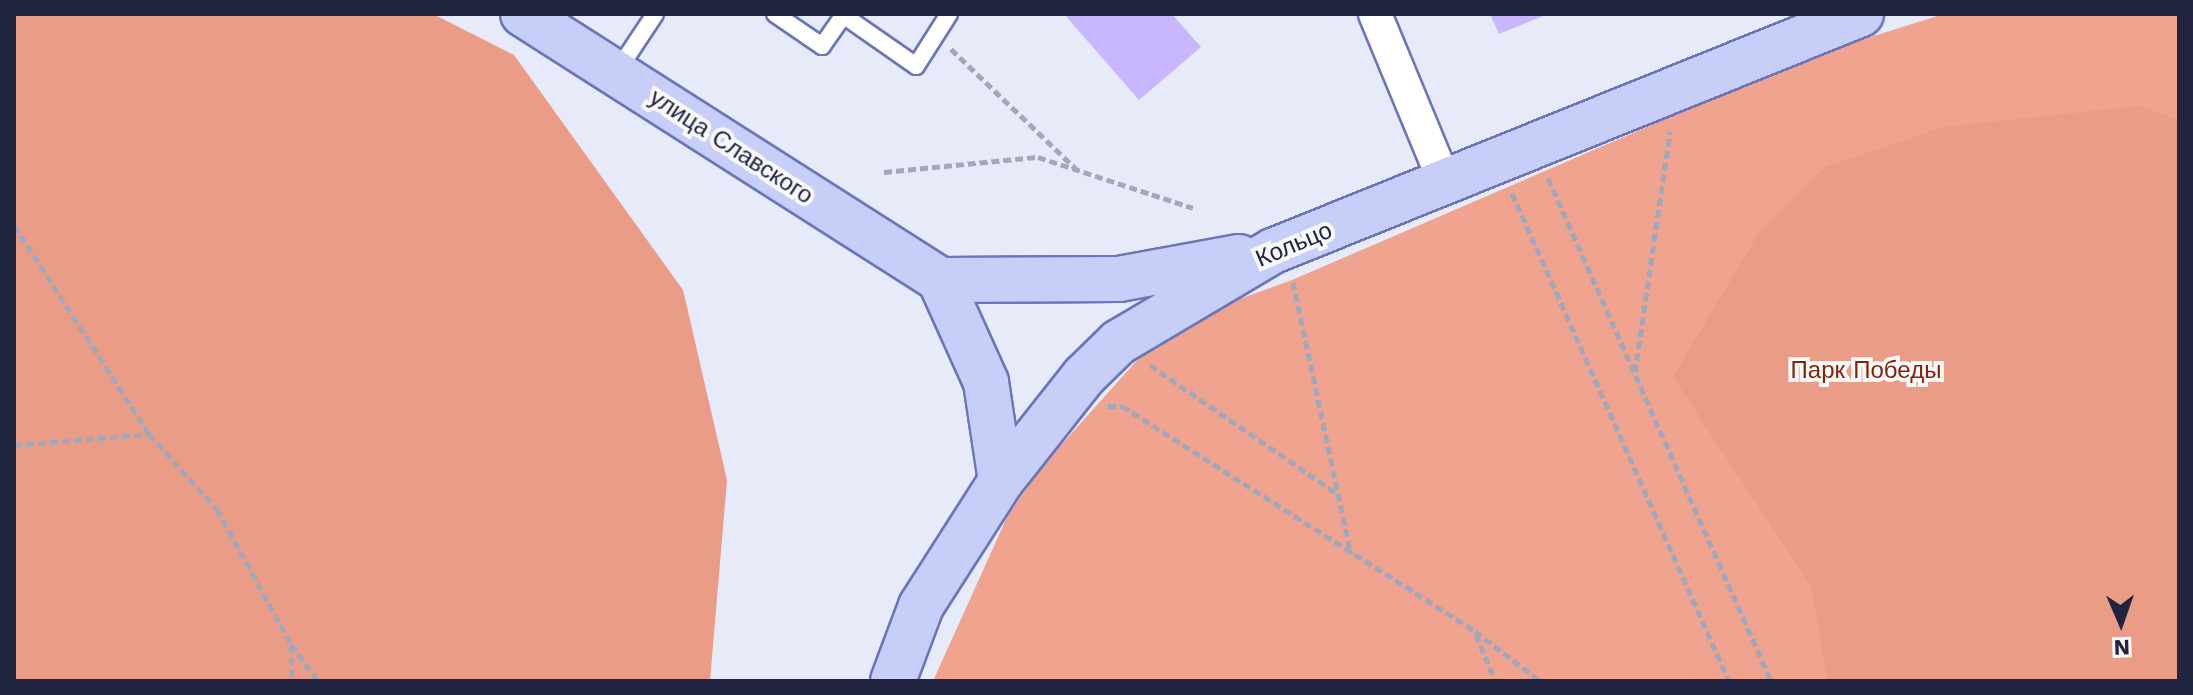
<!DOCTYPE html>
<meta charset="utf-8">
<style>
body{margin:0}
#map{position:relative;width:2193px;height:695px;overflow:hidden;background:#e6eaf9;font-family:"Work Sans",sans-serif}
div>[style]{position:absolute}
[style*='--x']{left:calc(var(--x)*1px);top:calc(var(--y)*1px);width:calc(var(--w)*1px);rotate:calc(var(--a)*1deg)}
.green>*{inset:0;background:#f0a38f}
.forest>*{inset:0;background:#ea9c87}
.building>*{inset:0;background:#c8b7fe}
.path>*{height:5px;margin-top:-2.5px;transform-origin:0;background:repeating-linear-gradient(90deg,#a3a7ba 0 8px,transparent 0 12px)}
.roads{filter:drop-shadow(2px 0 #6b76b9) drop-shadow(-2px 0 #6b76b9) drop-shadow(0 2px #6b76b9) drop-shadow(0 -2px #6b76b9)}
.lane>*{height:16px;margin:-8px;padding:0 8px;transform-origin:8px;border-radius:8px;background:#fff}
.street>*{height:32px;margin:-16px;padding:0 16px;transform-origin:16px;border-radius:16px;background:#fff}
.primary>*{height:44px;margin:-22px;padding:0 22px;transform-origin:22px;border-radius:22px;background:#c7cef7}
span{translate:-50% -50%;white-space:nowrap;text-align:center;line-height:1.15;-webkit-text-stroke:8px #f8f8f8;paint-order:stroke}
.street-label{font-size:24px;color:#202440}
.park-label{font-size:24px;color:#80250d}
.frame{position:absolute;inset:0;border:16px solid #202440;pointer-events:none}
.north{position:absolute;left:2081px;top:583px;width:80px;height:80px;-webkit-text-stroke:6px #f8f8f8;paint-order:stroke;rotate:178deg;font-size:22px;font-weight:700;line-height:32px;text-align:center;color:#202440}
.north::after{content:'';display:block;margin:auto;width:28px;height:36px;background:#202440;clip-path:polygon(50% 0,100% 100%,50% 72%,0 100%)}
</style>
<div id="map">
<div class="green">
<div style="clip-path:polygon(1944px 14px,2179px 14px,2179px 681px,933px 681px,1008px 515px,1045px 463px,1140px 357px,1214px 308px,1292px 280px,1819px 53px)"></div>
</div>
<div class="forest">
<div style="clip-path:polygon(14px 14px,433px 14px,514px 55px,683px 290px,727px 480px,710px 681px,14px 681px)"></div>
<div style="clip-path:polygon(2140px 106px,2179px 120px,2179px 681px,1828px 681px,1811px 586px,1673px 377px,1760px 231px,1825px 167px,1943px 127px)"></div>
</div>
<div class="building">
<div style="clip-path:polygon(1064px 14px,1172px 14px,1201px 47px,1139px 100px)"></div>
<div style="clip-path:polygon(1490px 14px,1548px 14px,1499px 34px)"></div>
</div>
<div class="path">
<div style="--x:951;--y:49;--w:175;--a:43.8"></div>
<div style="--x:884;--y:172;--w:155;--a:-5.6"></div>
<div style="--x:1038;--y:157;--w:163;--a:18.2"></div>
<div style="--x:1548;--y:178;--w:550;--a:66.09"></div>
<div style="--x:1512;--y:193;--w:534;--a:66.03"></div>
<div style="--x:14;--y:225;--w:249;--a:57.1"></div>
<div style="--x:1293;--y:282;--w:278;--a:78"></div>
<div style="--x:1150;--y:365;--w:226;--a:34.5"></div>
<div style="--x:1635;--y:372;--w:243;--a:-81.7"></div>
<div style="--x:1108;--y:406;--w:14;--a:0"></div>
<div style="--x:1122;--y:406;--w:419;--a:32.5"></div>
<div style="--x:1475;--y:631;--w:82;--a:37.6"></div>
<div style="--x:14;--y:445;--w:135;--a:-4.7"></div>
<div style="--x:149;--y:434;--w:101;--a:47.8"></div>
<div style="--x:217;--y:509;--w:154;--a:61.3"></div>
<div style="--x:291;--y:644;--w:46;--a:53.9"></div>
<div style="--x:1476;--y:634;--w:51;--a:68"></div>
<div style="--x:291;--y:645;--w:36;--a:88"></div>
</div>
<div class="roads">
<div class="lane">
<div style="--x:775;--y:14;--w:57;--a:34.2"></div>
<div style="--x:822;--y:46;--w:39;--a:-55"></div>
<div style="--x:843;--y:15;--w:89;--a:34.9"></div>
<div style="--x:916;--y:66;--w:62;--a:-57.6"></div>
<div style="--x:616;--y:73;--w:71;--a:-56.5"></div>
</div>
<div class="street">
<div style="--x:1375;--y:14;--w:185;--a:67.5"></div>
</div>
<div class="primary">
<div style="--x:523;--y:14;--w:495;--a:32.5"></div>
<div style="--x:940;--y:280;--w:179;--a:-0.3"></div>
<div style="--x:1119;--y:279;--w:122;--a:-10.4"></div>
<div style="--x:940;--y:280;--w:112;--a:65.7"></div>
<div style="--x:986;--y:382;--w:100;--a:81.4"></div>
<div style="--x:893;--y:681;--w:80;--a:-69.5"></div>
<div style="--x:921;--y:606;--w:148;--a:-57.4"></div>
<div style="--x:1001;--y:481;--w:134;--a:-51.7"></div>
<div style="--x:1084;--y:376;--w:49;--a:-44.2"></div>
<div style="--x:1119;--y:342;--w:179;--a:-30.6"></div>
<div style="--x:1273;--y:251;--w:634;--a:-21.95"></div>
</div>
</div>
<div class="street-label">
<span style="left:731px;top:147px;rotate:33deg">улица Славского</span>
<span style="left:1294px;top:245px;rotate:-23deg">Кольцо</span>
</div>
<div class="park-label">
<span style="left:1866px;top:371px">Парк Победы</span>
</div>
<div class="frame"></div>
<div class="north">N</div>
</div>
